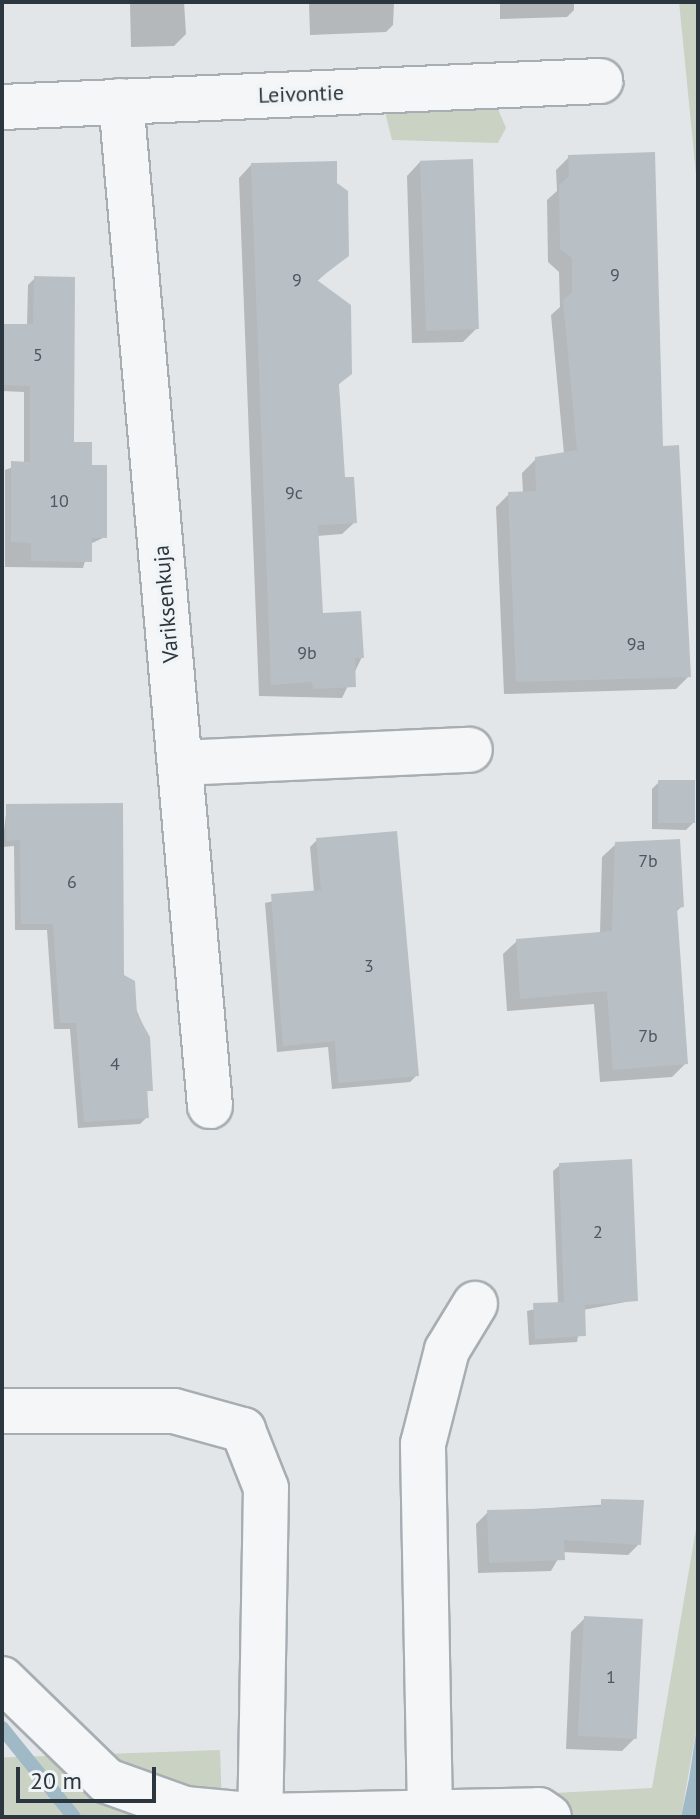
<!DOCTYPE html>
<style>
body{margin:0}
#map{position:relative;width:700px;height:1819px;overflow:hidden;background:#e2e6e9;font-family:"PT Sans",sans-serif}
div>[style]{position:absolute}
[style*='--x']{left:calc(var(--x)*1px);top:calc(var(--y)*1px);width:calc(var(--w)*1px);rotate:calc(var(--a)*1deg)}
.green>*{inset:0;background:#cad2c3;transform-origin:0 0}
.water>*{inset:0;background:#a0b9c6}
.shadow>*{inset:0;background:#0003}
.stream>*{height:14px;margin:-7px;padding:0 7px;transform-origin:7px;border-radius:7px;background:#a0b9c6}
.building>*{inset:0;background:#b9c0c5;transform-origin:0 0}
.roads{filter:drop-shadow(2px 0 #a7aeb3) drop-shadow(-2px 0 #a7aeb3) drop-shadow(0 2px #a7aeb3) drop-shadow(0 -2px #a7aeb3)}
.street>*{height:44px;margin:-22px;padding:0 22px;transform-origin:22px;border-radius:22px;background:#f4f6f7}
span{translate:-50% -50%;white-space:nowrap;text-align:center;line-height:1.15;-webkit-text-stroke:7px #f1f4f6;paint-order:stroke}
.number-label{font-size:18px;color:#4e5860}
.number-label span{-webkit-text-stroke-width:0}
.street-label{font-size:22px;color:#2b363f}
.frame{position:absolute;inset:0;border:4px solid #2b363f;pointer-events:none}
.scale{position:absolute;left:16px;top:1767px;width:140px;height:36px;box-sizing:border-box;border:4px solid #2b363f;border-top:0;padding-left:10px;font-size:24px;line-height:28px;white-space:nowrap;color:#2b363f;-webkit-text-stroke:6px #f1f4f6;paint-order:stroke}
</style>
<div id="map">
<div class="green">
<div style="clip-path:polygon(679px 2px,698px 2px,698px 195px,685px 62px)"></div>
<div style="clip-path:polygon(498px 109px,506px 128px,498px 143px,392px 140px,385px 112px)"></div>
<div style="clip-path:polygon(698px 1517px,698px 1720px,681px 1817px,278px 1817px,278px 1807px,652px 1788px)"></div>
<div style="left:220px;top:1750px;width:67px;height:218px;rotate:88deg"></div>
</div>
<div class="water">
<div style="clip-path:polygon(698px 1720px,698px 1817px,681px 1817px,689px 1779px)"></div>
</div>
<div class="shadow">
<div style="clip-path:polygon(130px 2px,184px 2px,186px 34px,174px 46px,131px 47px)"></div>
<div style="clip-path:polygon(309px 2px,394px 2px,393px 25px,386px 32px,310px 35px)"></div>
<div style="clip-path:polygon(500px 2px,574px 2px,574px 10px,567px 17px,500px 19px)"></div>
<div style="clip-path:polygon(569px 157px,661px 448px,689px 676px,676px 689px,504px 694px,496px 507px,509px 494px,523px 493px,522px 473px,536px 459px,564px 454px,551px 315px,560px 307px,559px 272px,548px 262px,547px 200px,557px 191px,556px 170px)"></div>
<div style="clip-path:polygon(420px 162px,477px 328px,463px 342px,412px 343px,407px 176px)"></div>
<div style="clip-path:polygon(251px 165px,335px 184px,347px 255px,316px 282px,350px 373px,337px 386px,343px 479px,355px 522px,342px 534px,317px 536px,322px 615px,362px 657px,342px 698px,259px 696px,239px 178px)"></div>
<div style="clip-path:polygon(35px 278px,72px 444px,90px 466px,105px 537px,90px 544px,83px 568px,5px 567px,5px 470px,24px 463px,24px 392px,2px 391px,2px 326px,27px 326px,28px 285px)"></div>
<div style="clip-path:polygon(659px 782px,693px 823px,686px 830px,652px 829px,652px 789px)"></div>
<div style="clip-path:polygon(7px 806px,122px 976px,148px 1037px,147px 1117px,140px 1124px,78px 1128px,70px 1029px,54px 1029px,47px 930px,15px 930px,14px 846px,2px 847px)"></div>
<div style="clip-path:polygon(317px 840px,417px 1075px,410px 1082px,332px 1089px,328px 1047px,277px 1052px,265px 903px,314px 892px,310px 847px)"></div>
<div style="clip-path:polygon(616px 844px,682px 906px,675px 913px,686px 1063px,672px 1077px,600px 1082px,594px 1004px,507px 1011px,503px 954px,517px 941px,600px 934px,602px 857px)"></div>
<div style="clip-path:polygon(560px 1165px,636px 1300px,583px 1310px,577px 1342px,529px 1345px,527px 1311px,558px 1304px,553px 1171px)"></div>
<div style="clip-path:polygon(642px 1502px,639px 1544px,628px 1555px,562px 1552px,551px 1571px,478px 1573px,476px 1524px,488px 1512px)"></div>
<div style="clip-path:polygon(585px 1618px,636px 1737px,622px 1751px,566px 1749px,571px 1632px)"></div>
</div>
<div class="stream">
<div style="--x:2;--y:1728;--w:114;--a:51"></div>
</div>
<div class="building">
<div style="clip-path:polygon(655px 152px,663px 446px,679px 445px,691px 677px,516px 682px,508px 492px,536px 491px,535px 457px,577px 450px,563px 300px,572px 293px,572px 258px,560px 249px,559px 185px,569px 176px,568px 155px)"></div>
<div style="left:473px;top:159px;width:170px;height:53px;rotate:88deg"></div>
<div style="clip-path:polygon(337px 161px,337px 183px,348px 191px,349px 256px,317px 280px,351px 305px,352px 374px,339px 384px,345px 477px,354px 477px,357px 523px,318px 525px,323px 613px,361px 611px,364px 658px,355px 658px,356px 687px,313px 689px,312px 682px,271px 685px,251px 163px)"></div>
<div style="clip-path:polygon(34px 276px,75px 277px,74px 442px,92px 442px,92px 465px,107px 465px,107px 538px,92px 538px,92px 562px,31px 561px,31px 543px,11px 542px,11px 461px,30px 462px,30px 386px,2px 385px,2px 324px,33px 324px)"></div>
<div style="left:658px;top:780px;width:37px;height:43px"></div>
<div style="clip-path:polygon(123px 803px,124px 975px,135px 981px,137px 1014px,150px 1037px,153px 1091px,147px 1091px,149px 1118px,84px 1122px,76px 1023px,60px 1023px,53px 924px,21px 924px,20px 840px,6px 841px,6px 804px)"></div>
<div style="clip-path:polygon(397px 831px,419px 1076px,338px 1083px,335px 1041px,283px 1046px,271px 894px,321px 890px,316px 838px)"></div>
<div style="clip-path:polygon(680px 839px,684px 907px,677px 908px,688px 1064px,613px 1070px,607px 991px,520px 999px,516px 939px,612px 931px,615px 842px)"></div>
<div style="clip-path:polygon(632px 1159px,638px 1301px,585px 1305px,586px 1336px,535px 1339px,533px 1303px,564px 1302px,559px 1163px)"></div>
<div style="clip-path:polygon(601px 1499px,644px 1500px,641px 1545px,564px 1540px,565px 1560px,489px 1563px,487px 1510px,601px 1507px)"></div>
<div style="left:584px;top:1616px;width:59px;height:120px;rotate:3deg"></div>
</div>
<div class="roads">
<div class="street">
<div style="--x:121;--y:101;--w:1009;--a:84.94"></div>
<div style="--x:2;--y:107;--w:599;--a:-2.49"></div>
<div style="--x:180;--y:763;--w:290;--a:-2.6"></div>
<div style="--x:2;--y:1411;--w:172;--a:0"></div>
<div style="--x:174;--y:1411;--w:72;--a:15.4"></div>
<div style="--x:243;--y:1430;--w:62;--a:68.4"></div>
<div style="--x:266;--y:1488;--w:329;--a:91"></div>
<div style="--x:2;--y:1679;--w:146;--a:44.2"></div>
<div style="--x:107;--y:1781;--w:83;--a:19.7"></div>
<div style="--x:185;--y:1809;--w:75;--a:5.3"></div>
<div style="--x:260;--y:1816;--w:279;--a:-1.2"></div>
<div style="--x:539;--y:1810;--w:12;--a:35"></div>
<div style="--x:430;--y:1812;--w:368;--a:-91.1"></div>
<div style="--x:423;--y:1444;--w:97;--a:-75.7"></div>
<div style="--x:447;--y:1350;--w:54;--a:-58.7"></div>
</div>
</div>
<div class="number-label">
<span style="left:615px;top:275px">9</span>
<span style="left:297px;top:280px">9</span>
<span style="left:38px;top:355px">5</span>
<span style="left:294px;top:493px">9c</span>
<span style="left:59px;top:501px">10</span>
<span style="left:636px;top:644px">9a</span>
<span style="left:307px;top:653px">9b</span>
<span style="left:648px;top:861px">7b</span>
<span style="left:72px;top:882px">6</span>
<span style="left:369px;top:966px">3</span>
<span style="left:648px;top:1036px">7b</span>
<span style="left:115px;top:1064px">4</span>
<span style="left:598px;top:1232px">2</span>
<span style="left:611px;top:1677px">1</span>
</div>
<div class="street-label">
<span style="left:301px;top:94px;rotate:-2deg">Leivontie</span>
<span style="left:166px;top:604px;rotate:-95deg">Variksenkuja</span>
</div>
<div class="frame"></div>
<div class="scale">20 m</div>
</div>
